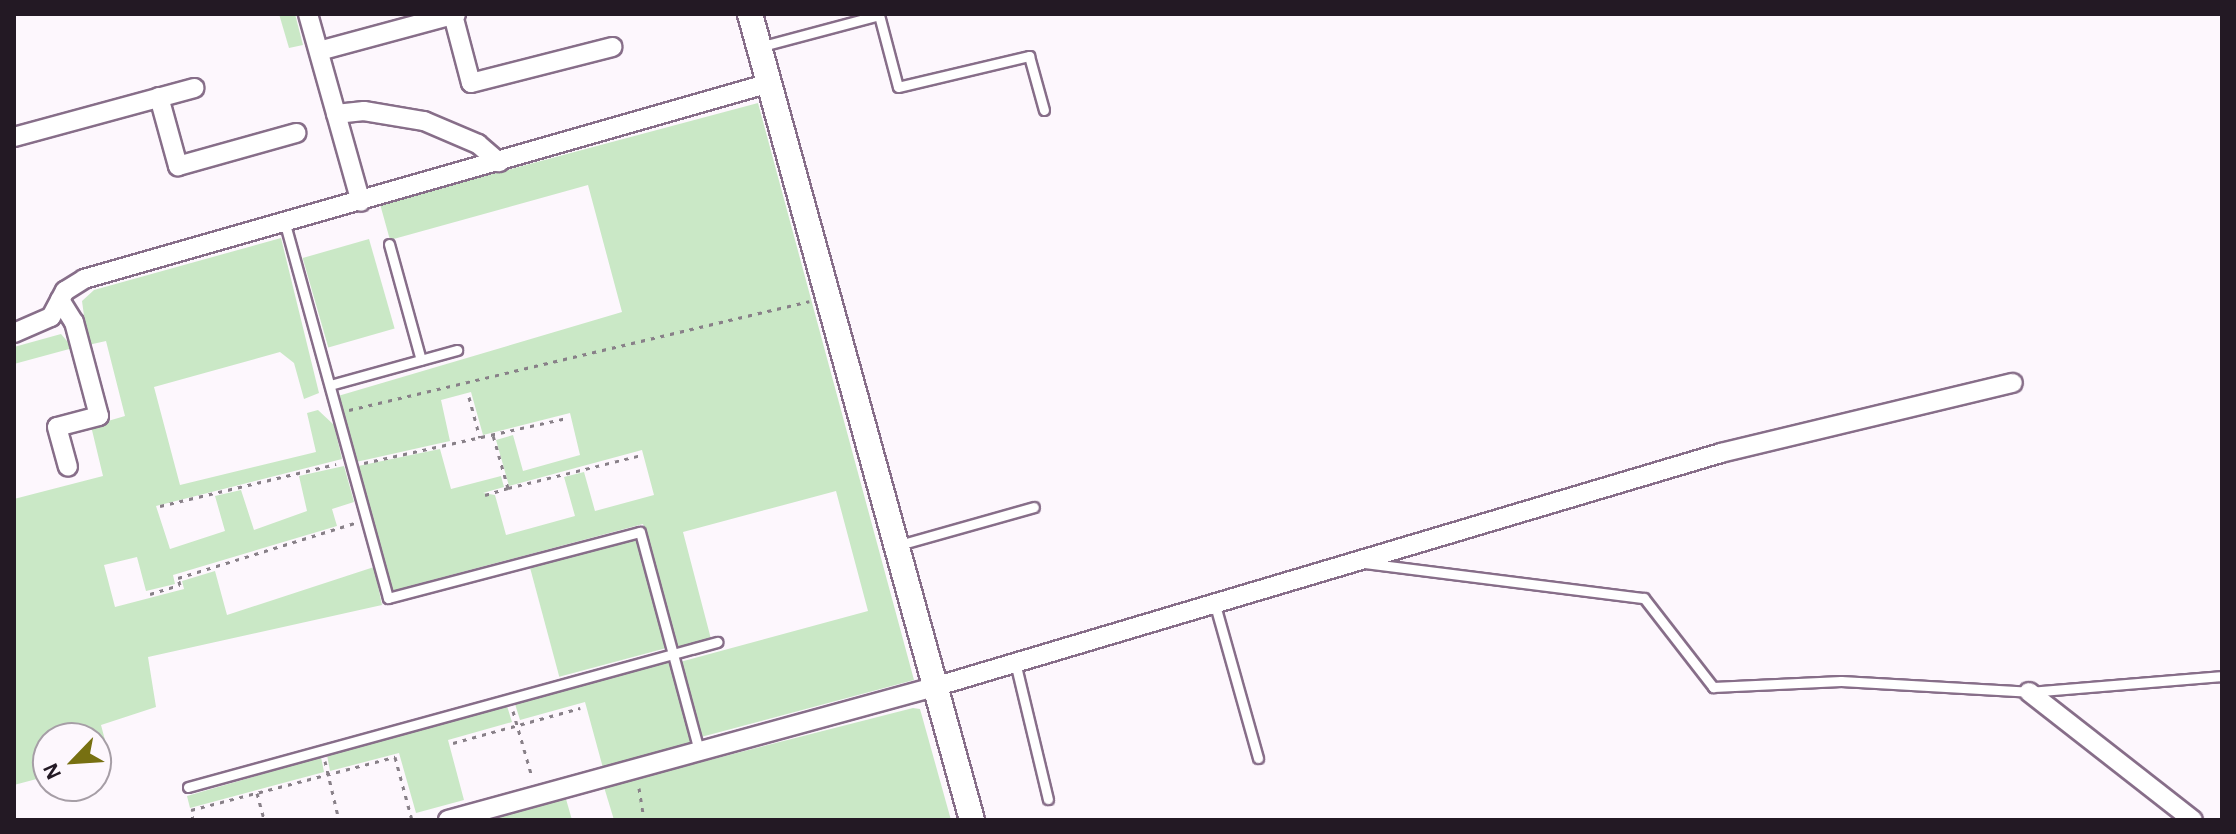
<!DOCTYPE html>
<style>
body{margin:0}
#map{position:relative;width:2236px;height:834px;overflow:hidden;background:#fdf7fd;font-family:"Alegreya Sans",sans-serif}
div>[style]{position:absolute}
[style*='--x']{left:calc(var(--x)*1px);top:calc(var(--y)*1px);width:calc(var(--w)*1px);rotate:calc(var(--a)*1deg)}
.green>*{inset:0;background:#cae8c6;transform-origin:0 0}
.path>*{height:3px;margin-top:-1.5px;transform-origin:0;background:repeating-linear-gradient(90deg,#888088 0 4px,transparent 0 10px)}
.roads{filter:drop-shadow(2px 0 #876e89) drop-shadow(-2px 0 #876e89) drop-shadow(0 2px #876e89) drop-shadow(0 -2px #876e89)}
.service>*{height:9px;margin:-4.5px;padding:0 4.5px;transform-origin:4.5px;border-radius:4.5px;background:#fff}
.minor>*{height:18px;margin:-9px;padding:0 9px;transform-origin:9px;border-radius:9px;background:#fff}
.tertiary>*{height:24px;margin:-12px;padding:0 12px;transform-origin:12px;border-radius:12px;background:#fff}
span{translate:-50% -50%;white-space:nowrap;text-align:center;line-height:1.15;-webkit-text-stroke:6px #fdf7fd;paint-order:stroke}
.frame{position:absolute;inset:0;border:16px solid #231924;pointer-events:none}
.north{position:absolute;left:32px;top:722px;width:80px;height:80px;box-sizing:border-box;background:#fdf7fd;border:2px solid #a69ea6;border-radius:50%;rotate:245deg;font-size:22px;font-weight:700;line-height:32px;text-align:center;color:#231924}
.north::after{content:'';display:block;margin:auto;width:28px;height:36px;background:#777011;clip-path:polygon(50% 0,100% 100%,50% 72%,0 100%)}
</style>
<div id="map">
<div class="green">
<div style="clip-path:polygon(279px 14px,295px 14px,303px 45px,289px 48px)"></div>
<div style="clip-path:polygon(758px 103px,914px 680px,701px 737px,680px 662px,868px 611px,836px 491px,683px 532px,711px 639px,677px 648px,643px 524px,391px 591px,358px 466px,440px 449px,451px 489px,501px 476px,504px 487px,483px 493px,495px 495px,506px 535px,575px 516px,564px 477px,584px 472px,595px 511px,654px 495px,642px 450px,509px 486px,496px 440px,513px 435px,523px 471px,580px 455px,570px 413px,483px 435px,471px 392px,441px 400px,450px 441px,356px 462px,338px 396px,622px 312px,588px 185px,390px 240px,380px 204px)"></div>
<div style="clip-path:polygon(281px 238px,319px 393px,304px 399px,294px 363px,280px 352px,154px 387px,180px 485px,316px 452px,307px 413px,318px 410px,334px 425px,342px 459px,156px 506px,170px 549px,225px 531px,215px 496px,241px 490px,254px 530px,307px 511px,299px 476px,344px 466px,354px 502px,332px 509px,337px 526px,173px 575px,175px 584px,146px 591px,137px 557px,104px 565px,115px 607px,184px 589px,182px 581px,215px 571px,227px 615px,374px 567px,382px 605px,148px 657px,156px 707px,101px 725px,110px 759px,96px 763px,96px 738px,48px 738px,48px 776px,14px 785px,14px 499px,103px 476px,91px 426px,125px 416px,106px 341px,88px 345px,82px 301px,94px 290px)"></div>
<div style="left:369px;top:239px;width:93px;height:69px;rotate:74deg"></div>
<div style="clip-path:polygon(61px 334px,73px 348px,14px 364px,14px 347px)"></div>
<div style="left:637px;top:538px;width:114px;height:111px;rotate:75deg"></div>
<div style="clip-path:polygon(669px 662px,691px 744px,603px 768px,585px 702px,520px 720px,515px 704px)"></div>
<div style="clip-path:polygon(507px 706px,512px 722px,448px 740px,464px 800px,416px 813px,399px 753px,330px 771px,327px 755px)"></div>
<div style="clip-path:polygon(913px 708px,920px 709px,951px 820px,614px 820px,604px 787px)"></div>
<div style="clip-path:polygon(321px 757px,324px 772px,190px 808px,187px 796px)"></div>
<div style="clip-path:polygon(566px 799px,572px 820px,501px 820px,500px 817px)"></div>
</div>
<div class="path">
<div style="--x:469;--y:397;--w:42;--a:75"></div>
<div style="--x:349;--y:410;--w:473;--a:-13.3"></div>
<div style="--x:364;--y:463;--w:208;--a:-12.5"></div>
<div style="--x:508;--y:488;--w:137;--a:-13.9"></div>
<div style="--x:485;--y:495;--w:24;--a:-17"></div>
<div style="--x:508;--y:488;--w:55;--a:-105.8"></div>
<div style="--x:160;--y:506;--w:181;--a:-13.4"></div>
<div style="--x:150;--y:594;--w:31;--a:-17"></div>
<div style="--x:180;--y:585;--w:7;--a:-106"></div>
<div style="--x:178;--y:578;--w:185;--a:-17.3"></div>
<div style="--x:513;--y:711;--w:69;--a:73.9"></div>
<div style="--x:453;--y:743;--w:132;--a:-15.4"></div>
<div style="--x:325;--y:761;--w:61;--a:76.7"></div>
<div style="--x:639;--y:788;--w:32;--a:81"></div>
<div style="--x:257;--y:793;--w:28;--a:75"></div>
<div style="--x:193;--y:820;--w:10;--a:-101"></div>
<div style="--x:191;--y:810;--w:211;--a:-14.6"></div>
<div style="--x:395;--y:757;--w:65;--a:74.9"></div>
</div>
<div class="roads">
<div class="service">
<div style="--x:759;--y:47;--w:124;--a:-14.9"></div>
<div style="--x:879;--y:15;--w:74;--a:75.2"></div>
<div style="--x:898;--y:87;--w:135;--a:-13.3"></div>
<div style="--x:1029;--y:56;--w:56;--a:74.5"></div>
<div style="--x:285;--y:224;--w:388;--a:74.6"></div>
<div style="--x:388;--y:598;--w:260;--a:-14.7"></div>
<div style="--x:640;--y:532;--w:227;--a:74.9"></div>
<div style="--x:389;--y:244;--w:120;--a:74.6"></div>
<div style="--x:330;--y:385;--w:132;--a:-15.4"></div>
<div style="--x:899;--y:545;--w:140;--a:-15.7"></div>
<div style="--x:1365;--y:563;--w:281;--a:7.2"></div>
<div style="--x:1644;--y:598;--w:113;--a:52.2"></div>
<div style="--x:1713;--y:687;--w:128;--a:-2.7"></div>
<div style="--x:1841;--y:681;--w:188;--a:3.3"></div>
<div style="--x:2029;--y:692;--w:194;--a:-4.7"></div>
<div style="--x:1215;--y:605;--w:159;--a:74.3"></div>
<div style="--x:1015;--y:662;--w:141;--a:76.5"></div>
<div style="--x:188;--y:787;--w:549;--a:-15.33"></div>
</div>
<div class="minor">
<div style="--x:308;--y:14;--w:195;--a:74.3"></div>
<div style="--x:453;--y:15;--w:70;--a:75.2"></div>
<div style="--x:471;--y:83;--w:146;--a:-14.3"></div>
<div style="--x:319;--y:51;--w:142;--a:-15.1"></div>
<div style="--x:159;--y:97;--w:72;--a:74.6"></div>
<div style="--x:178;--y:166;--w:123;--a:-15.6"></div>
<div style="--x:336;--y:114;--w:28;--a:-6"></div>
<div style="--x:364;--y:111;--w:61;--a:9.5"></div>
<div style="--x:424;--y:121;--w:59;--a:23.1"></div>
<div style="--x:478;--y:144;--w:28;--a:41"></div>
<div style="--x:14;--y:137;--w:187;--a:-15.2"></div>
<div style="--x:60;--y:300;--w:26;--a:58"></div>
<div style="--x:74;--y:322;--w:97;--a:75.1"></div>
<div style="--x:99;--y:416;--w:43;--a:165.3"></div>
<div style="--x:57;--y:427;--w:41;--a:74.6"></div>
<div style="--x:14;--y:333;--w:40;--a:-23.4"></div>
<div style="--x:51;--y:317;--w:30;--a:-62"></div>
<div style="--x:65;--y:291;--w:22;--a:-32"></div>
<div style="--x:84;--y:279;--w:713;--a:-15.95"></div>
<div style="--x:2029;--y:692;--w:208;--a:38"></div>
<div style="--x:448;--y:820;--w:504;--a:-15.3"></div>
<div style="--x:934;--y:687;--w:821;--a:-16.56"></div>
<div style="--x:1721;--y:453;--w:300;--a:-13.5"></div>
</div>
<div class="tertiary">
<div style="--x:750;--y:14;--w:836;--a:74.6"></div>
</div>
</div>
<div class="frame"></div>
<div class="north">N</div>
</div>
